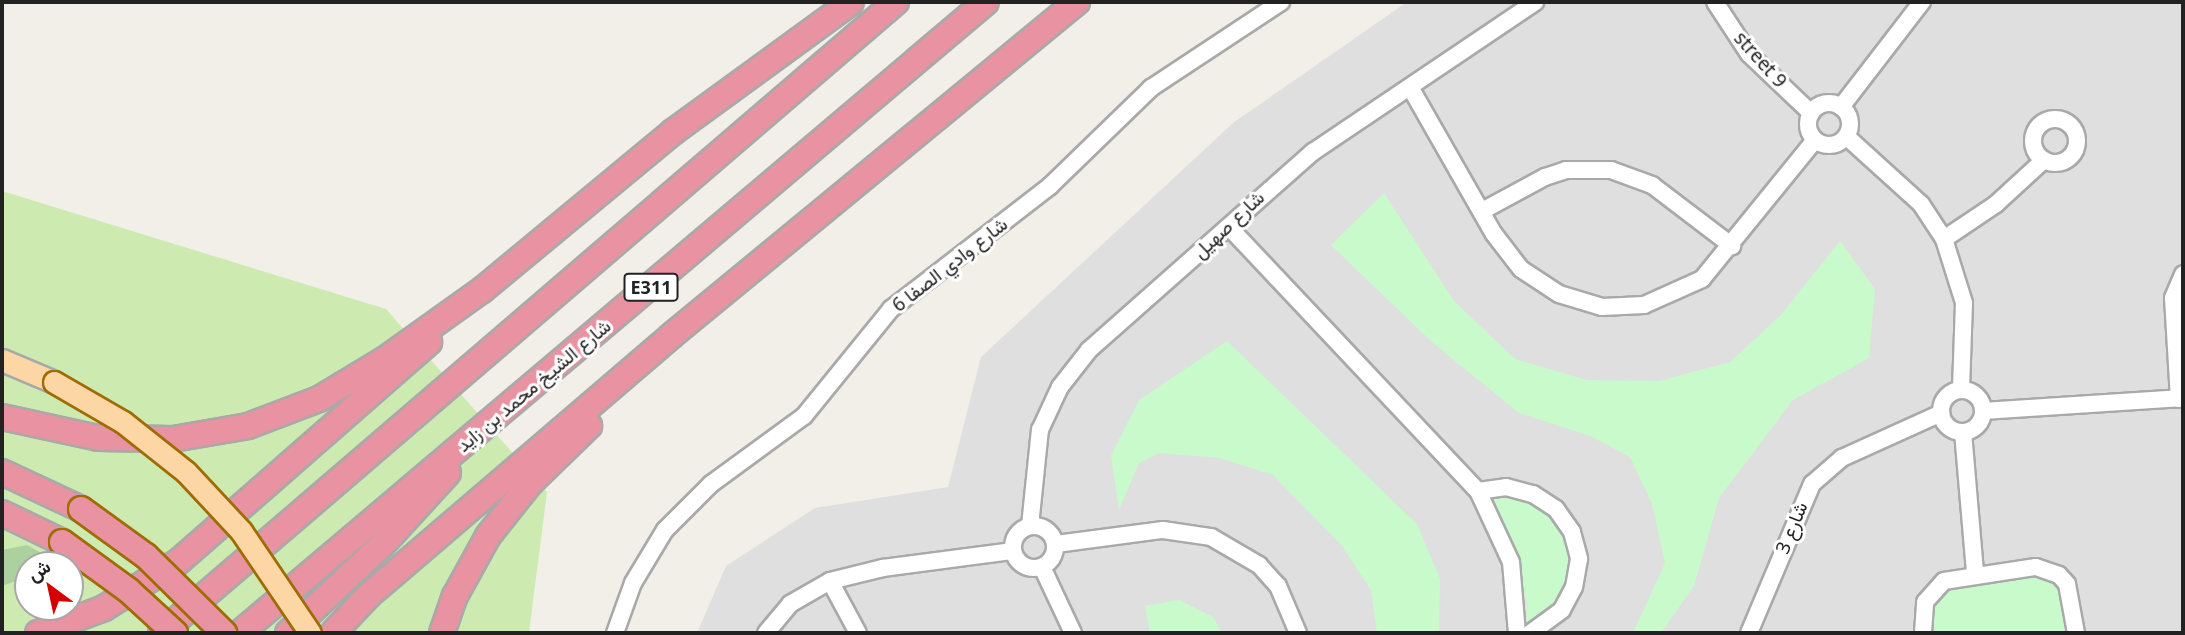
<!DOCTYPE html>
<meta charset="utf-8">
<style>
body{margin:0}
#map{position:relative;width:2185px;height:635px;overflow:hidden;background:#f2efe9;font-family:"Noto Sans",Vazirmatn,sans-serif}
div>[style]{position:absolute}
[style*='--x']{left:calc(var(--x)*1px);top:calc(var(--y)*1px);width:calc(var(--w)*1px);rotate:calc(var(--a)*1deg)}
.residential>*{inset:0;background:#e0dfdf}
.grass>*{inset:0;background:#cdebb0}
.forest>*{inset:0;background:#add19e}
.park>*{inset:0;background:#c8facc}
.roads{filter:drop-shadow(2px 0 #a9a9a9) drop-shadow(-2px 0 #a9a9a9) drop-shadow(0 2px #a9a9a9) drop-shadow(0 -2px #a9a9a9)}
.minor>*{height:16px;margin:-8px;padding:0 8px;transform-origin:8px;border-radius:8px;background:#fff}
.minor>.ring{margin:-8px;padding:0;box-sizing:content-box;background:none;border:16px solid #fff;border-radius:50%}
.major>*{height:21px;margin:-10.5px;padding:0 10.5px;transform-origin:10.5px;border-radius:10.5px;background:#fcd6a4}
.highway>*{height:24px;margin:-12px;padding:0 12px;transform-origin:12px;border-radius:12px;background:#e892a2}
.bridges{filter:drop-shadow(2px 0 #a06b00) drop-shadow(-2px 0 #a06b00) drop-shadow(0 2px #a06b00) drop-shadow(0 -2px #a06b00)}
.major-bridge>*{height:21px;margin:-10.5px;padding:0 10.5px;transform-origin:10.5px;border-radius:10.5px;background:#fcd6a4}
.highway-bridge>*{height:24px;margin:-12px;padding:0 12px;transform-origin:12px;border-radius:12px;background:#e892a2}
span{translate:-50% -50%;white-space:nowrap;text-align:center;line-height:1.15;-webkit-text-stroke:6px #fff;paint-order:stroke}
.shield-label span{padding:2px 5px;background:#fff;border:2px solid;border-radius:5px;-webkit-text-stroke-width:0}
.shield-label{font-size:18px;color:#222;font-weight:700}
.street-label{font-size:19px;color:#222}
.frame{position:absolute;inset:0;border:4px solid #222;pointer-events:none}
.north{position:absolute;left:14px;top:551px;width:70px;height:70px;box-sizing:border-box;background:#fff;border:2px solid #a7a7a7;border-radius:50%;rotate:327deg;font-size:19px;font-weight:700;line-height:28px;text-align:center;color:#222}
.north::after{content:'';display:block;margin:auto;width:24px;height:32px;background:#d40000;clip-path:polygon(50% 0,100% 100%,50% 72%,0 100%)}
</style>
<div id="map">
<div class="residential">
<div style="clip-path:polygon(1407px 2px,2183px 2px,2183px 633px,697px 633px,726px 566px,815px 508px,948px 487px,981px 357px,1233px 123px)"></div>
</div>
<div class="grass">
<div style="clip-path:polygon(evenodd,2px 191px,386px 309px,547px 492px,529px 633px,2px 633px,2px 191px,28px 565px,70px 565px,70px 607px,28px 607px,28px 565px)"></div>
</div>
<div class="forest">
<div style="clip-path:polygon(27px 545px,63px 565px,28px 565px,28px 577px,2px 586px,2px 550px)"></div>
</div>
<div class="park">
<div style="clip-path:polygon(1384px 193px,1454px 301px,1515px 359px,1587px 380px,1659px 381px,1730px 362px,1780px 316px,1840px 241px,1875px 289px,1869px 358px,1793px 400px,1719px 498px,1694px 586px,1661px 633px,1633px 633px,1665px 563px,1652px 504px,1630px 457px,1590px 436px,1519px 413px,1433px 343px,1331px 245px)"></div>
<div style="clip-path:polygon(1227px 341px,1417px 524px,1440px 579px,1439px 633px,1377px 633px,1371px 590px,1342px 546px,1273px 475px,1220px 458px,1159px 453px,1139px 463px,1119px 510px,1111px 455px,1139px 400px)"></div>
<div style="clip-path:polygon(1524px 495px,1551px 510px,1569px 536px,1572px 564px,1566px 596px,1545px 619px,1525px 628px,1527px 602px,1494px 498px)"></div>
<div style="clip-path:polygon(2042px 574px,2055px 581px,2064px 593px,2074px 633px,1936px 633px,1932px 623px,1934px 601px,1955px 583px)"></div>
<div style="clip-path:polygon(1179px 600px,1213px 617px,1222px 633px,1150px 633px,1145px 606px)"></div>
</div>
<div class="roads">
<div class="minor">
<div style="--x:1715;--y:2;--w:62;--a:56.8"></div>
<div style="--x:1749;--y:54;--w:86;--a:43.6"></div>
<div style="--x:1410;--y:87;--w:169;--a:60.3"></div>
<div style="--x:1494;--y:234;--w:44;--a:52.4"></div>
<div style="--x:1521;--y:269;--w:45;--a:33.3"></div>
<div style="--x:1559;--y:294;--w:45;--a:16.8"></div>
<div style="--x:1602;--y:307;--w:42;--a:-2.7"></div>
<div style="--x:1644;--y:305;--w:64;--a:-24.1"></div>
<div style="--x:1702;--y:279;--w:179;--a:-50.9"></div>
<div class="ring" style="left:1808px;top:103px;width:26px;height:26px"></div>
<div style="--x:1841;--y:107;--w:133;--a:-52.4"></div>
<div class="ring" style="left:2033px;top:119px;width:28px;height:28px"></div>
<div style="--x:1847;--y:137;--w:100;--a:42.2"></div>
<div style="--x:1921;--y:204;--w:42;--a:56.7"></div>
<div style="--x:1944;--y:239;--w:67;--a:72.6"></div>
<div style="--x:1964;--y:303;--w:87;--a:92"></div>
<div style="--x:1482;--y:211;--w:72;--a:-28.4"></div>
<div style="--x:1545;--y:177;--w:22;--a:-18"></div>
<div style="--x:1566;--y:170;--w:45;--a:0"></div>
<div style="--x:1611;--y:170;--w:44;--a:20.1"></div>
<div style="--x:1652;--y:185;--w:101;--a:37.3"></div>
<div style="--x:1229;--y:227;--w:363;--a:46.7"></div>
<div style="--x:1478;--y:491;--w:78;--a:65.1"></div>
<div style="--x:1511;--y:562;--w:71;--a:85.2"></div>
<div style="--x:1944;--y:239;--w:63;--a:-33.9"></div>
<div style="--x:1996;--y:204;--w:65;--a:-42.5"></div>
<div class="ring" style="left:1941px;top:390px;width:26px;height:26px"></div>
<div style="--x:2179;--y:399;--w:101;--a:-93.4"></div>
<div style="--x:2173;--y:298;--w:26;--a:-67"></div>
<div style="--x:1983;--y:411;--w:200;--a:-3.7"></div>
<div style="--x:1963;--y:432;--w:142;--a:85.1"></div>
<div style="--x:1478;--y:491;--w:28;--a:-8"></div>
<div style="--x:1506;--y:487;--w:28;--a:15"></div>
<div style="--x:1533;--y:494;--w:27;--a:33"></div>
<div style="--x:1556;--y:509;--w:28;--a:55"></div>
<div style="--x:1572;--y:532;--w:28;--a:75"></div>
<div style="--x:1579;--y:559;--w:28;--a:100"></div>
<div style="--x:1574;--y:587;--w:26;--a:118"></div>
<div style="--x:1562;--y:610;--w:39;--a:144"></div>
<div class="ring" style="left:1013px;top:526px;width:26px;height:26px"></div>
<div style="--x:1030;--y:526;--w:97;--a:-84.1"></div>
<div style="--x:1040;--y:430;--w:47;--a:-65.1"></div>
<div style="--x:1060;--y:387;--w:47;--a:-51.9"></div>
<div style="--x:1089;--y:350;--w:299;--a:-41.5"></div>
<div style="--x:1313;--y:152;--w:268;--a:-34"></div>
<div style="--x:1056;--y:544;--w:108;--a:-7.5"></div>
<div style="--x:1163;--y:530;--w:49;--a:8.3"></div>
<div style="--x:1211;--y:537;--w:56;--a:30.3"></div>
<div style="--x:1259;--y:565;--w:28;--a:48"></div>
<div style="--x:1278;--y:586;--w:51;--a:66.9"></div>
<div style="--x:1042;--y:567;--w:73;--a:64.8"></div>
<div style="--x:830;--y:581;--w:59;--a:61.7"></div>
<div style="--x:615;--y:633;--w:53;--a:-70.2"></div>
<div style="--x:633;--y:583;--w:62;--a:-58.9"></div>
<div style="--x:665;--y:530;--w:65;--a:-45"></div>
<div style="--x:711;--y:484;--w:115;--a:-36.2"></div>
<div style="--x:804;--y:416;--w:138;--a:-50.9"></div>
<div style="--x:891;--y:309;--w:201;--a:-37.7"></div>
<div style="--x:1050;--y:186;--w:141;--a:-44.1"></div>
<div style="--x:1151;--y:88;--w:156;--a:-33.5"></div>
<div style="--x:766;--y:633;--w:38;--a:-50"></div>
<div style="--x:790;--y:604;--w:46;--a:-29.9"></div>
<div style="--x:830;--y:581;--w:55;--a:-13.8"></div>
<div style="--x:883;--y:568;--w:131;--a:-7.5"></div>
<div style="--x:1749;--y:633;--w:162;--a:-67.1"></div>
<div style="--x:1812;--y:484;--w:40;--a:-41"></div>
<div style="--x:1842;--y:458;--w:109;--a:-24.4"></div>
<div style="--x:1923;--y:633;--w:31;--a:-86"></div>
<div style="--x:1925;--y:602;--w:28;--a:-48"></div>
<div style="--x:1944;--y:581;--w:93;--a:-8.7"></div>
<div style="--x:2036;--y:567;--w:24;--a:19"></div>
<div style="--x:2059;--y:575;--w:12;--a:48"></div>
<div style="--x:2067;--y:584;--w:50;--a:79.6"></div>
</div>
<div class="major">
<div style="--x:2;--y:360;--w:56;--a:22.9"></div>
</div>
<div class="highway">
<div style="--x:2;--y:417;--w:98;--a:12.3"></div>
<div style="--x:98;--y:438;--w:75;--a:0.8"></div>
<div style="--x:173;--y:439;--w:76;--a:-9.8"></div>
<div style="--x:248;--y:426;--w:76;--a:-20.8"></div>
<div style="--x:319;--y:399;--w:76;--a:-31"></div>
<div style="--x:384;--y:360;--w:120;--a:-35.5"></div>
<div style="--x:482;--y:290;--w:248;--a:-39.6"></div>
<div style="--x:673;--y:132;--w:220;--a:-36.1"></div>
<div style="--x:2;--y:472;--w:87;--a:25.1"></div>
<div style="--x:2;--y:513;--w:67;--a:25.8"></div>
<div style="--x:38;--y:633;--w:71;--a:-20.7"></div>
<div style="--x:104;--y:608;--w:87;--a:-31.9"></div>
<div style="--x:178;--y:562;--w:334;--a:-41.2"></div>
<div style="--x:161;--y:633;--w:969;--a:-40.65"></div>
<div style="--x:240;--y:633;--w:977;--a:-40.23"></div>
<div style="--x:288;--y:633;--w:132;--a:-43.2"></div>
<div style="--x:384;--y:543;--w:95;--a:-47.6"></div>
<div style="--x:333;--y:633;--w:52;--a:-46.5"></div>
<div style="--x:369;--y:595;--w:398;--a:-40.6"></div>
<div style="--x:671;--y:336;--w:526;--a:-39.44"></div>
<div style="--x:442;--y:633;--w:39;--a:-71"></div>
<div style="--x:455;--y:596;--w:68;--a:-61.2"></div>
<div style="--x:488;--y:536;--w:69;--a:-51.5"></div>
<div style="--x:531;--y:482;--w:81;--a:-44"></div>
</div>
</div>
<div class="bridges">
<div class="major-bridge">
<div style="--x:54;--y:382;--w:80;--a:30.1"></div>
<div style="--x:123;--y:422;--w:80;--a:38.4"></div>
<div style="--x:186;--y:472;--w:81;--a:47"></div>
<div style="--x:241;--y:531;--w:123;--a:55.9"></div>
</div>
<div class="highway-bridge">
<div style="--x:81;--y:509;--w:80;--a:35.9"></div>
<div style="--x:146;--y:556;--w:110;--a:44.6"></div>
<div style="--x:62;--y:542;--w:82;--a:36"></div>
<div style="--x:128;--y:590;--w:64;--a:42.5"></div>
</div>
</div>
<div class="shield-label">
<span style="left:651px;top:287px">E311</span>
</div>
<div class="street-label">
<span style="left:1760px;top:60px;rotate:48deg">street 9</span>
<span style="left:1229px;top:225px;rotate:-43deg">شارع صهيل</span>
<span style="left:950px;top:265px;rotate:-38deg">شارع وادي الصفا 6</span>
<span style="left:534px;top:386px;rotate:-40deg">شارع الشيخ محمد بن زايد</span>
<span style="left:1792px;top:528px;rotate:-68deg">3 شارع</span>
</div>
<div class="frame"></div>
<div class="north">ش</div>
</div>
